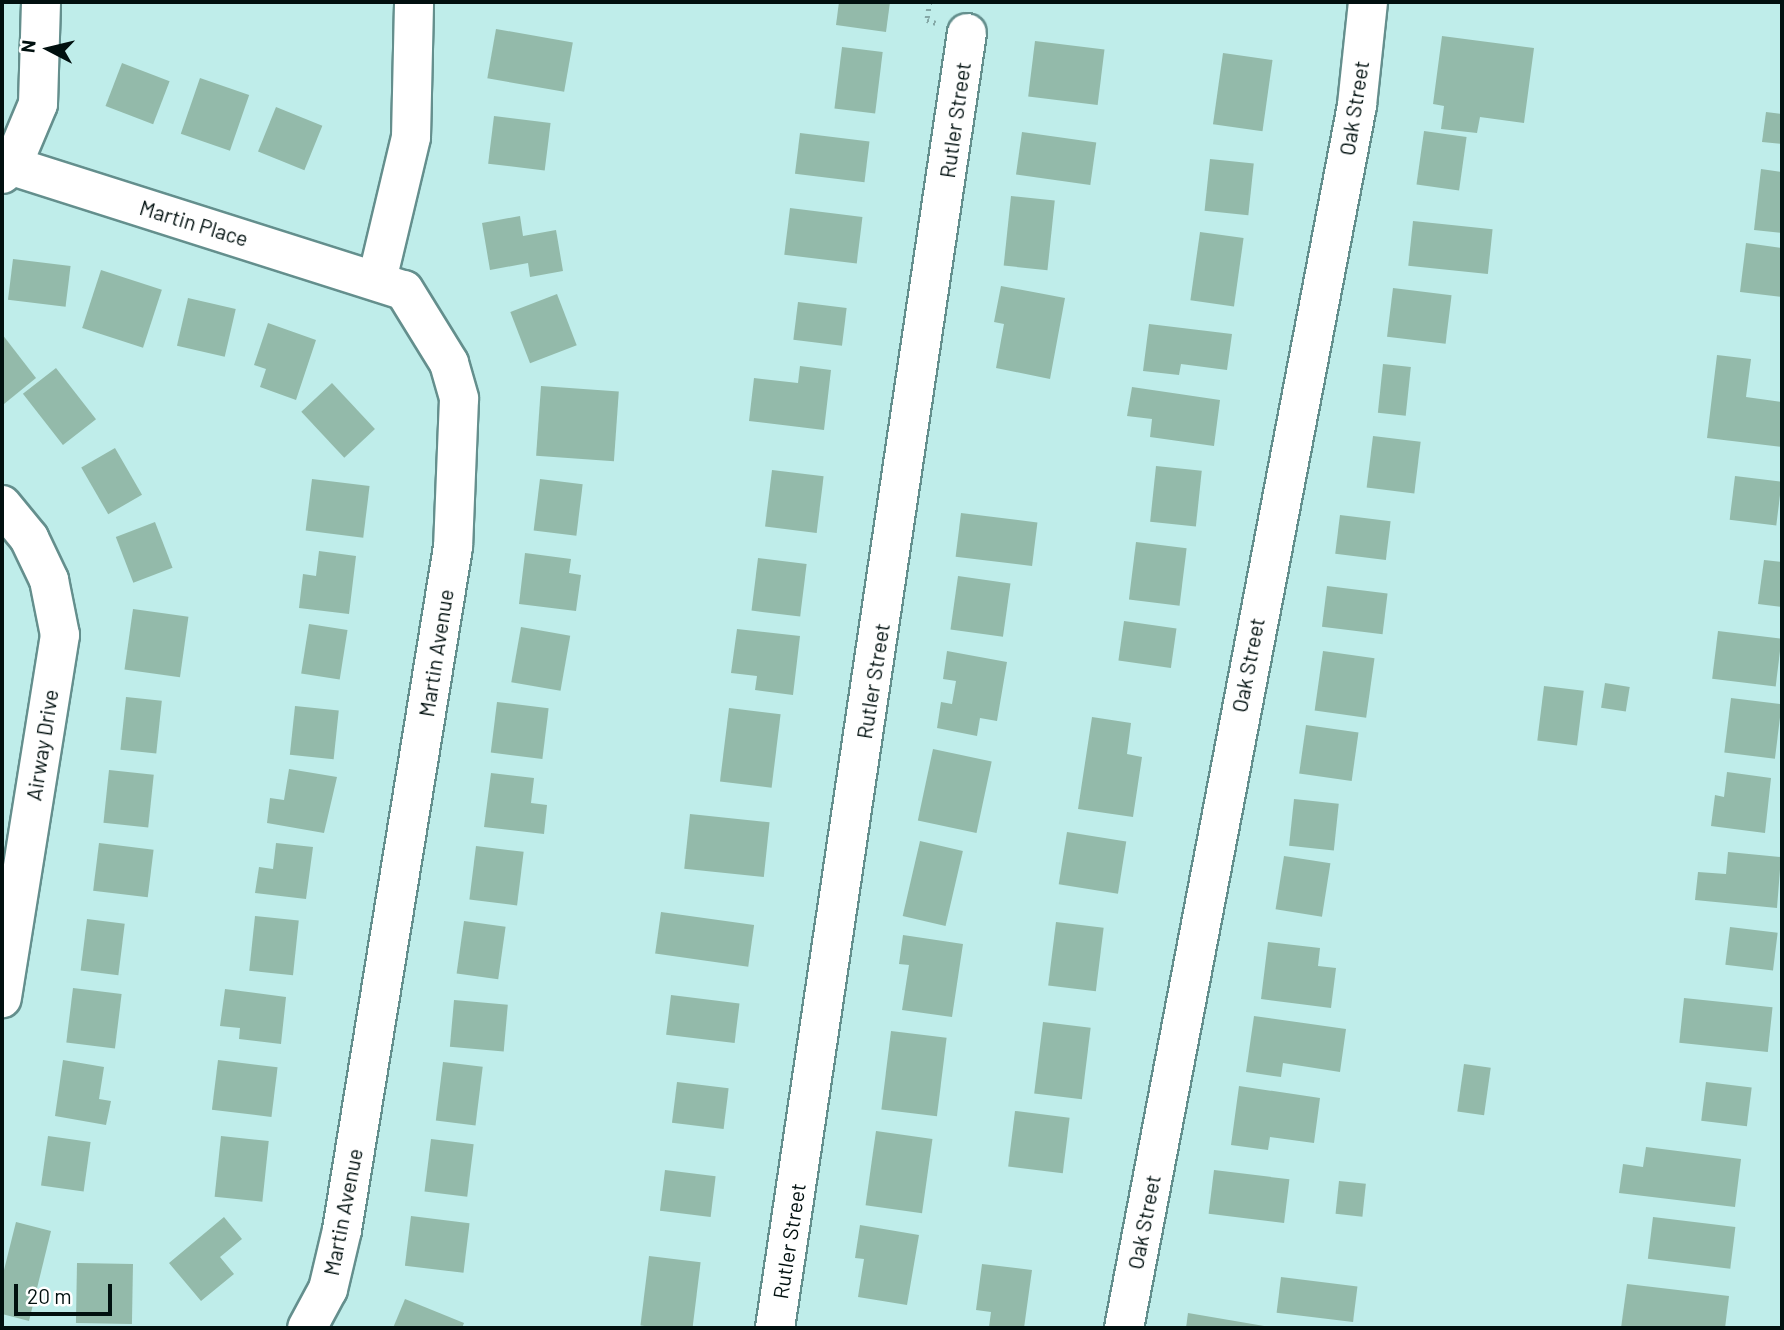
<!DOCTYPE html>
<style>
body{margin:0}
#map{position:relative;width:1784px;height:1330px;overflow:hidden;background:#bfedea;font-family:Barlow,sans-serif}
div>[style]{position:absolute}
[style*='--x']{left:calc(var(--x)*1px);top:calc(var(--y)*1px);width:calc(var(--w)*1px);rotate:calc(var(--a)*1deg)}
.building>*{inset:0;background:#93baaa;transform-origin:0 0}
.path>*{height:4.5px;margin-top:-2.25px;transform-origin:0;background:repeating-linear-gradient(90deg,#84a8a6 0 2px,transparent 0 7px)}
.roads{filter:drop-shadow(2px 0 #648f8d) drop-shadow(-2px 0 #648f8d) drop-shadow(0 2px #648f8d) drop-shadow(0 -2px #648f8d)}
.minor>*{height:38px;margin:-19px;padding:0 19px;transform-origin:19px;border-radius:19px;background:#fff}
span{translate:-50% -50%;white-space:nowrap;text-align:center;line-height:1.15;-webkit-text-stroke:6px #fff;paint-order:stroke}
.street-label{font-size:21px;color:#01100f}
.frame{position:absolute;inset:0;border:4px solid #01100f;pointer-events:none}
.north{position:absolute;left:14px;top:14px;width:70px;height:70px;-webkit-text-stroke:5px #fff;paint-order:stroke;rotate:277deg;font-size:19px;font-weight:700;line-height:28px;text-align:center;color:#01100f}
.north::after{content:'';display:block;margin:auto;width:24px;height:32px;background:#01100f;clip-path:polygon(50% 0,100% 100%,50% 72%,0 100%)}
.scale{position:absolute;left:14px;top:1284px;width:98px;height:32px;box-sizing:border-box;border:4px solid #01100f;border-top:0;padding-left:9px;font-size:21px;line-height:24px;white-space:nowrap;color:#01100f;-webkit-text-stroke:5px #fff;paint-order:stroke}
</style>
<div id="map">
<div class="building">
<div style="clip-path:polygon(839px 2px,890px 2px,886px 32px,836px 25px)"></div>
<div style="left:496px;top:29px;width:78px;height:50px;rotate:10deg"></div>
<div style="clip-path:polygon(1442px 36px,1534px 48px,1524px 123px,1480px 117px,1477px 133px,1441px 129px,1444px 106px,1433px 104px)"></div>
<div style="left:1035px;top:41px;width:70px;height:56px;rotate:7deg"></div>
<div style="left:842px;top:47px;width:41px;height:62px;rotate:7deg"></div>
<div style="left:1223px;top:53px;width:50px;height:72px;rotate:8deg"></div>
<div style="left:122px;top:63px;width:51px;height:46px;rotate:21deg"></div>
<div style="left:200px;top:78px;width:52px;height:59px;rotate:19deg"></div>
<div style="left:276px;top:107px;width:50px;height:48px;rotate:22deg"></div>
<div style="clip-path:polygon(1766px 112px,1782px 114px,1782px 144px,1762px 142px)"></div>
<div style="left:494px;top:116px;width:57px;height:48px;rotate:7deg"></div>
<div style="left:1424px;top:131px;width:43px;height:54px;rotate:8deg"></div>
<div style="left:1022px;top:132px;width:75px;height:43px;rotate:8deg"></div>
<div style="left:800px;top:133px;width:70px;height:41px;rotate:7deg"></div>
<div style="left:1210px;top:159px;width:44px;height:52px;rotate:6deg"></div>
<div style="clip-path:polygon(1761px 169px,1782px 172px,1782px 233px,1754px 230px)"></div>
<div style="left:1011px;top:196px;width:44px;height:70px;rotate:6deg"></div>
<div style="left:790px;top:208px;width:73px;height:47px;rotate:7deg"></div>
<div style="clip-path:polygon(520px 216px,523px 236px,556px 230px,563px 271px,530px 277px,528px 263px,490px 270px,482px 223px)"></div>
<div style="left:1413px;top:221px;width:80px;height:45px;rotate:6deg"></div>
<div style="left:1200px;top:232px;width:44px;height:69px;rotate:8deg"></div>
<div style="clip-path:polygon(1746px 243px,1782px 248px,1782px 297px,1740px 292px)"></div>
<div style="left:13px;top:259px;width:58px;height:41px;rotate:7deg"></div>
<div style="left:101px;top:270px;width:64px;height:61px;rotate:18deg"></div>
<div style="clip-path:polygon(1001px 286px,1065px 298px,1050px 379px,996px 368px,1004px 324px,994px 322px)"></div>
<div style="left:1393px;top:288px;width:59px;height:49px;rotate:7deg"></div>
<div style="left:557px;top:294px;width:55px;height:50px;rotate:69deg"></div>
<div style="left:188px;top:298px;width:49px;height:49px;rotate:13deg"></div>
<div style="left:798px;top:302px;width:49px;height:38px;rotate:7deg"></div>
<div style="clip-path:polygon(268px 323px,316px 340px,296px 400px,260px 387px,266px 369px,254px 365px)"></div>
<div style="clip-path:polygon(1149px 324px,1232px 334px,1227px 370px,1181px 364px,1179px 375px,1143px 371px)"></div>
<div style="clip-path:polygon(2px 334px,36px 378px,4px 404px,2px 401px)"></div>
<div style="clip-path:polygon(1717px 355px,1751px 359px,1746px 397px,1782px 402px,1782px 447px,1707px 438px)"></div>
<div style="left:1383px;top:364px;width:28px;height:49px;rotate:6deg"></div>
<div style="clip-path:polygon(800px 366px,831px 370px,824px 430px,749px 421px,754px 378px,798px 383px)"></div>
<div style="left:56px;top:368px;width:65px;height:42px;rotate:52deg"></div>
<div style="left:332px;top:383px;width:63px;height:42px;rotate:47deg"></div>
<div style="left:541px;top:386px;width:78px;height:70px;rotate:4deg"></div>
<div style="clip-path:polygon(1132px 387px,1220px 400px,1214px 446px,1150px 437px,1152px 419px,1127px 416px)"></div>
<div style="left:1373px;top:436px;width:48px;height:52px;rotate:7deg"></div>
<div style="left:115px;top:448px;width:54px;height:39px;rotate:60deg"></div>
<div style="left:1156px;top:466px;width:46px;height:56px;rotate:6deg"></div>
<div style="left:772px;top:470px;width:52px;height:57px;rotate:7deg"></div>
<div style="left:1735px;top:476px;width:47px;height:44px;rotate:7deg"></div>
<div style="left:312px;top:479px;width:58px;height:52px;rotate:7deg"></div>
<div style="left:540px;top:479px;width:43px;height:52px;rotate:7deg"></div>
<div style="left:961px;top:513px;width:77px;height:44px;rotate:7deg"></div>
<div style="left:1340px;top:515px;width:51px;height:39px;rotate:7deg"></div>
<div style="left:155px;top:522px;width:49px;height:42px;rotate:69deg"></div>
<div style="left:1136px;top:542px;width:51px;height:58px;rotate:7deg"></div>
<div style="clip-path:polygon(319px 551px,356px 556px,349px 614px,299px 608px,303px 574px,316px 576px)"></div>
<div style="clip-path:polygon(525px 553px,571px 559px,569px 573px,581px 575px,576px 611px,519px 604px)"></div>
<div style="left:758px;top:558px;width:49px;height:53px;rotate:7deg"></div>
<div style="clip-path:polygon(1764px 560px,1782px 562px,1782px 607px,1758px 604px)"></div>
<div style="left:958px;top:576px;width:53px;height:54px;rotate:8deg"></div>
<div style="left:1327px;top:586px;width:61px;height:41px;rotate:7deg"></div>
<div style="left:133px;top:609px;width:56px;height:61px;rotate:8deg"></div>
<div style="left:1124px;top:621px;width:53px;height:40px;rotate:8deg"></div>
<div style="left:309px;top:624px;width:39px;height:50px;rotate:9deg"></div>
<div style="left:521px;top:627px;width:50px;height:56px;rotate:10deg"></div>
<div style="clip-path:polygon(737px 629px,800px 636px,793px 695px,755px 690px,757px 676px,731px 673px)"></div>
<div style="left:1718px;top:631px;width:64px;height:48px;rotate:7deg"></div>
<div style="clip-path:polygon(947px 651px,1007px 662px,997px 721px,980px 718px,977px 736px,937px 728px,941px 702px,952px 704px,956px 681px,943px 679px)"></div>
<div style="left:1323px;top:651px;width:52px;height:60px;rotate:8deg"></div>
<div style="left:1605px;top:683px;width:25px;height:25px;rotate:9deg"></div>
<div style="left:1544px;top:686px;width:40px;height:55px;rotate:7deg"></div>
<div style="left:126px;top:697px;width:36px;height:53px;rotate:6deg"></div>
<div style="left:1731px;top:698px;width:51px;height:55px;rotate:7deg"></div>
<div style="left:497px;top:702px;width:52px;height:51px;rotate:7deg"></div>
<div style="left:295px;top:706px;width:44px;height:49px;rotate:6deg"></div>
<div style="left:729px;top:708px;width:52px;height:74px;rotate:7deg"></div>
<div style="clip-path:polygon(1092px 717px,1131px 723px,1127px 754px,1142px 757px,1133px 817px,1078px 809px)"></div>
<div style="left:1306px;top:725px;width:53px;height:49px;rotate:8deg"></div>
<div style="left:933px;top:749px;width:60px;height:73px;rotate:12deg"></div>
<div style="clip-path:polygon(289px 769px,337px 777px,324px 833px,267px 823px,270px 798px,284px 800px)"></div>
<div style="left:109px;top:770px;width:45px;height:53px;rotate:6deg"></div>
<div style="clip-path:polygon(1727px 772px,1771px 778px,1765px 833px,1711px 826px,1715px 795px,1724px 797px)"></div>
<div style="clip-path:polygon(491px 773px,534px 778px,531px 803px,547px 805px,544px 834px,484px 827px)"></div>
<div style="left:1294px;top:799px;width:45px;height:47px;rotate:6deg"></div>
<div style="left:690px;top:814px;width:80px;height:55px;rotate:6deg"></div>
<div style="left:1067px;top:832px;width:60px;height:53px;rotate:9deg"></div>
<div style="left:920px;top:841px;width:44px;height:77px;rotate:13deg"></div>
<div style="left:99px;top:843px;width:55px;height:48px;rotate:7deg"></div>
<div style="clip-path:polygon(276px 843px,313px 847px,306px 899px,255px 893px,259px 867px,273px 869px)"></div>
<div style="left:476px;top:846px;width:48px;height:54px;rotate:7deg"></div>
<div style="clip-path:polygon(1728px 852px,1781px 857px,1777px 908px,1695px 900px,1698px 872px,1726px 874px)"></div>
<div style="left:1284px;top:856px;width:47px;height:54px;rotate:9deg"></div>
<div style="left:661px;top:912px;width:94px;height:42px;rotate:8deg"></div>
<div style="left:255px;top:916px;width:44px;height:55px;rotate:6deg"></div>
<div style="left:87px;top:919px;width:38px;height:52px;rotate:7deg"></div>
<div style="left:464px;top:921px;width:42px;height:53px;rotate:8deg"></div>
<div style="left:1056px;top:922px;width:48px;height:64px;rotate:7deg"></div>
<div style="left:1730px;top:927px;width:48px;height:38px;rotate:7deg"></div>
<div style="clip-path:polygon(903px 935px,963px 944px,952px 1017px,902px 1010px,909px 965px,899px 964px)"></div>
<div style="clip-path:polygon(1268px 942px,1320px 948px,1318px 966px,1336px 968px,1331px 1008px,1261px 999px)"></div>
<div style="left:73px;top:988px;width:49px;height:55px;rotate:7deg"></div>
<div style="clip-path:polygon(225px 989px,286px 997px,281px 1044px,239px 1039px,240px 1028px,220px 1026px)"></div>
<div style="left:671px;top:995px;width:69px;height:40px;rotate:7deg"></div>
<div style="left:1684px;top:998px;width:89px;height:45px;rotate:6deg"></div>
<div style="left:454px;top:1000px;width:54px;height:47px;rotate:5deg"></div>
<div style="clip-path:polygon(1254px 1016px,1346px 1029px,1340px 1072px,1283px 1063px,1281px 1077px,1246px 1072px)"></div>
<div style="left:1043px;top:1022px;width:48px;height:72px;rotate:7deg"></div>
<div style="left:891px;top:1031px;width:56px;height:79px;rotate:7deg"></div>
<div style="clip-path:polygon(63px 1060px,104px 1067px,99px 1099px,111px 1101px,106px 1125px,55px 1116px)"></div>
<div style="left:218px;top:1060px;width:60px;height:50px;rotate:7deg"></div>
<div style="left:443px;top:1062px;width:40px;height:59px;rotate:7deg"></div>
<div style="left:1464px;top:1064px;width:27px;height:48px;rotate:8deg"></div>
<div style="left:677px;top:1082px;width:52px;height:41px;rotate:7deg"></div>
<div style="left:1706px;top:1082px;width:46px;height:39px;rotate:7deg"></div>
<div style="clip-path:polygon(1239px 1086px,1320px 1098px,1314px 1143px,1270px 1137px,1268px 1150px,1231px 1145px)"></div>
<div style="left:1015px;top:1111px;width:55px;height:56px;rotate:7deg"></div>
<div style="left:876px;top:1131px;width:57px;height:75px;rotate:8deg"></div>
<div style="left:48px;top:1136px;width:43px;height:50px;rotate:8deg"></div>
<div style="left:221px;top:1136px;width:48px;height:61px;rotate:6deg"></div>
<div style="left:431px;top:1139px;width:43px;height:53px;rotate:7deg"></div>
<div style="clip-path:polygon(1646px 1147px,1741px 1159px,1735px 1207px,1619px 1193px,1623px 1164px,1643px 1167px)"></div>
<div style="left:665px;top:1170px;width:51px;height:41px;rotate:7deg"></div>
<div style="left:1214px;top:1170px;width:76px;height:44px;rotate:7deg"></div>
<div style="left:1339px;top:1181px;width:27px;height:33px;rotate:6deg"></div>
<div style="left:411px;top:1216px;width:59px;height:50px;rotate:7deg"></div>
<div style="clip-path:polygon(224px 1217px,242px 1239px,220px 1257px,234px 1274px,201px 1301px,169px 1263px)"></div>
<div style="left:1653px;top:1217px;width:83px;height:42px;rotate:7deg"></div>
<div style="clip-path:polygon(16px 1222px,51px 1231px,29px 1321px,2px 1314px,2px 1278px)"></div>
<div style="clip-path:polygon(860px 1225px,919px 1235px,907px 1305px,858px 1297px,864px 1259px,855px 1258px)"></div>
<div style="left:649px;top:1256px;width:52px;height:70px;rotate:7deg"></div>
<div style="left:77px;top:1263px;width:56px;height:60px;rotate:1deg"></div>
<div style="clip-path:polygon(982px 1264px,1032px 1270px,1024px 1328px,989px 1327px,991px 1312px,976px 1310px)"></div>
<div style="left:1281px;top:1277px;width:77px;height:36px;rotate:7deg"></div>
<div style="clip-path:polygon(1627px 1284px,1729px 1296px,1725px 1328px,1621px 1328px)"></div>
<div style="clip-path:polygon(405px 1299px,464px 1323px,462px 1328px,393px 1328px)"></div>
<div style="clip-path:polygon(1188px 1313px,1270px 1327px,1270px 1328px,1186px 1328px)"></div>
</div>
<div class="path">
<div style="--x:930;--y:2;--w:18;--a:99"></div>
<div style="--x:927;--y:20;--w:9;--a:18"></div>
</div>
<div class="roads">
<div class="minor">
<div style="--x:12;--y:166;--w:411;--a:17.6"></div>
<div style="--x:404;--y:290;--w:86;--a:58.3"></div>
<div style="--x:449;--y:363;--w:37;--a:74"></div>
<div style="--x:459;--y:399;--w:148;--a:92.3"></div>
<div style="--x:453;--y:547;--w:692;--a:99.23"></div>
<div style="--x:342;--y:1230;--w:61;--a:103.3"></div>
<div style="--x:328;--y:1289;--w:44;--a:118.3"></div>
<div style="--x:2;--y:174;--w:13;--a:-39"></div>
<div style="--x:12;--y:166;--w:67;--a:-67.2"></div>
<div style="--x:38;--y:104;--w:102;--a:-88.3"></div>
<div style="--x:377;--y:280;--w:147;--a:-76.6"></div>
<div style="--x:411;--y:137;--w:135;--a:-88.7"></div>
<div style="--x:2;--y:505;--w:43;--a:50.7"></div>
<div style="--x:29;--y:538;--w:47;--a:64.5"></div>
<div style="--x:49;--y:580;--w:56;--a:78.7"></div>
<div style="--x:60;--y:635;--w:368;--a:99.1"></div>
<div style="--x:775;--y:1328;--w:1309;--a:-81.57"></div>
<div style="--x:1124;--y:1328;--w:1245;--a:-79.21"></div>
<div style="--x:1357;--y:105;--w:104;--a:-83.9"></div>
</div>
</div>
<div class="street-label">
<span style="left:1354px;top:108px;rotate:-81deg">Oak Street</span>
<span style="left:955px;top:120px;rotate:-82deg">Rutler Street</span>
<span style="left:194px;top:223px;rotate:17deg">Martin Place</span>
<span style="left:436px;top:653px;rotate:-81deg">Martin Avenue</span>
<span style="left:1248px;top:665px;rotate:-79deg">Oak Street</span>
<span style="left:873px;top:681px;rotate:-81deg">Rutler Street</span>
<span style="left:42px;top:745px;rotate:-81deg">Airway Drive</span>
<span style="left:343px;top:1212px;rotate:-79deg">Martin Avenue</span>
<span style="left:1144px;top:1222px;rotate:-79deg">Oak Street</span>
<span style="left:789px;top:1241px;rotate:-81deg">Rutler Street</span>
</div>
<div class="frame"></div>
<div class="north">N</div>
<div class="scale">20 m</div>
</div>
